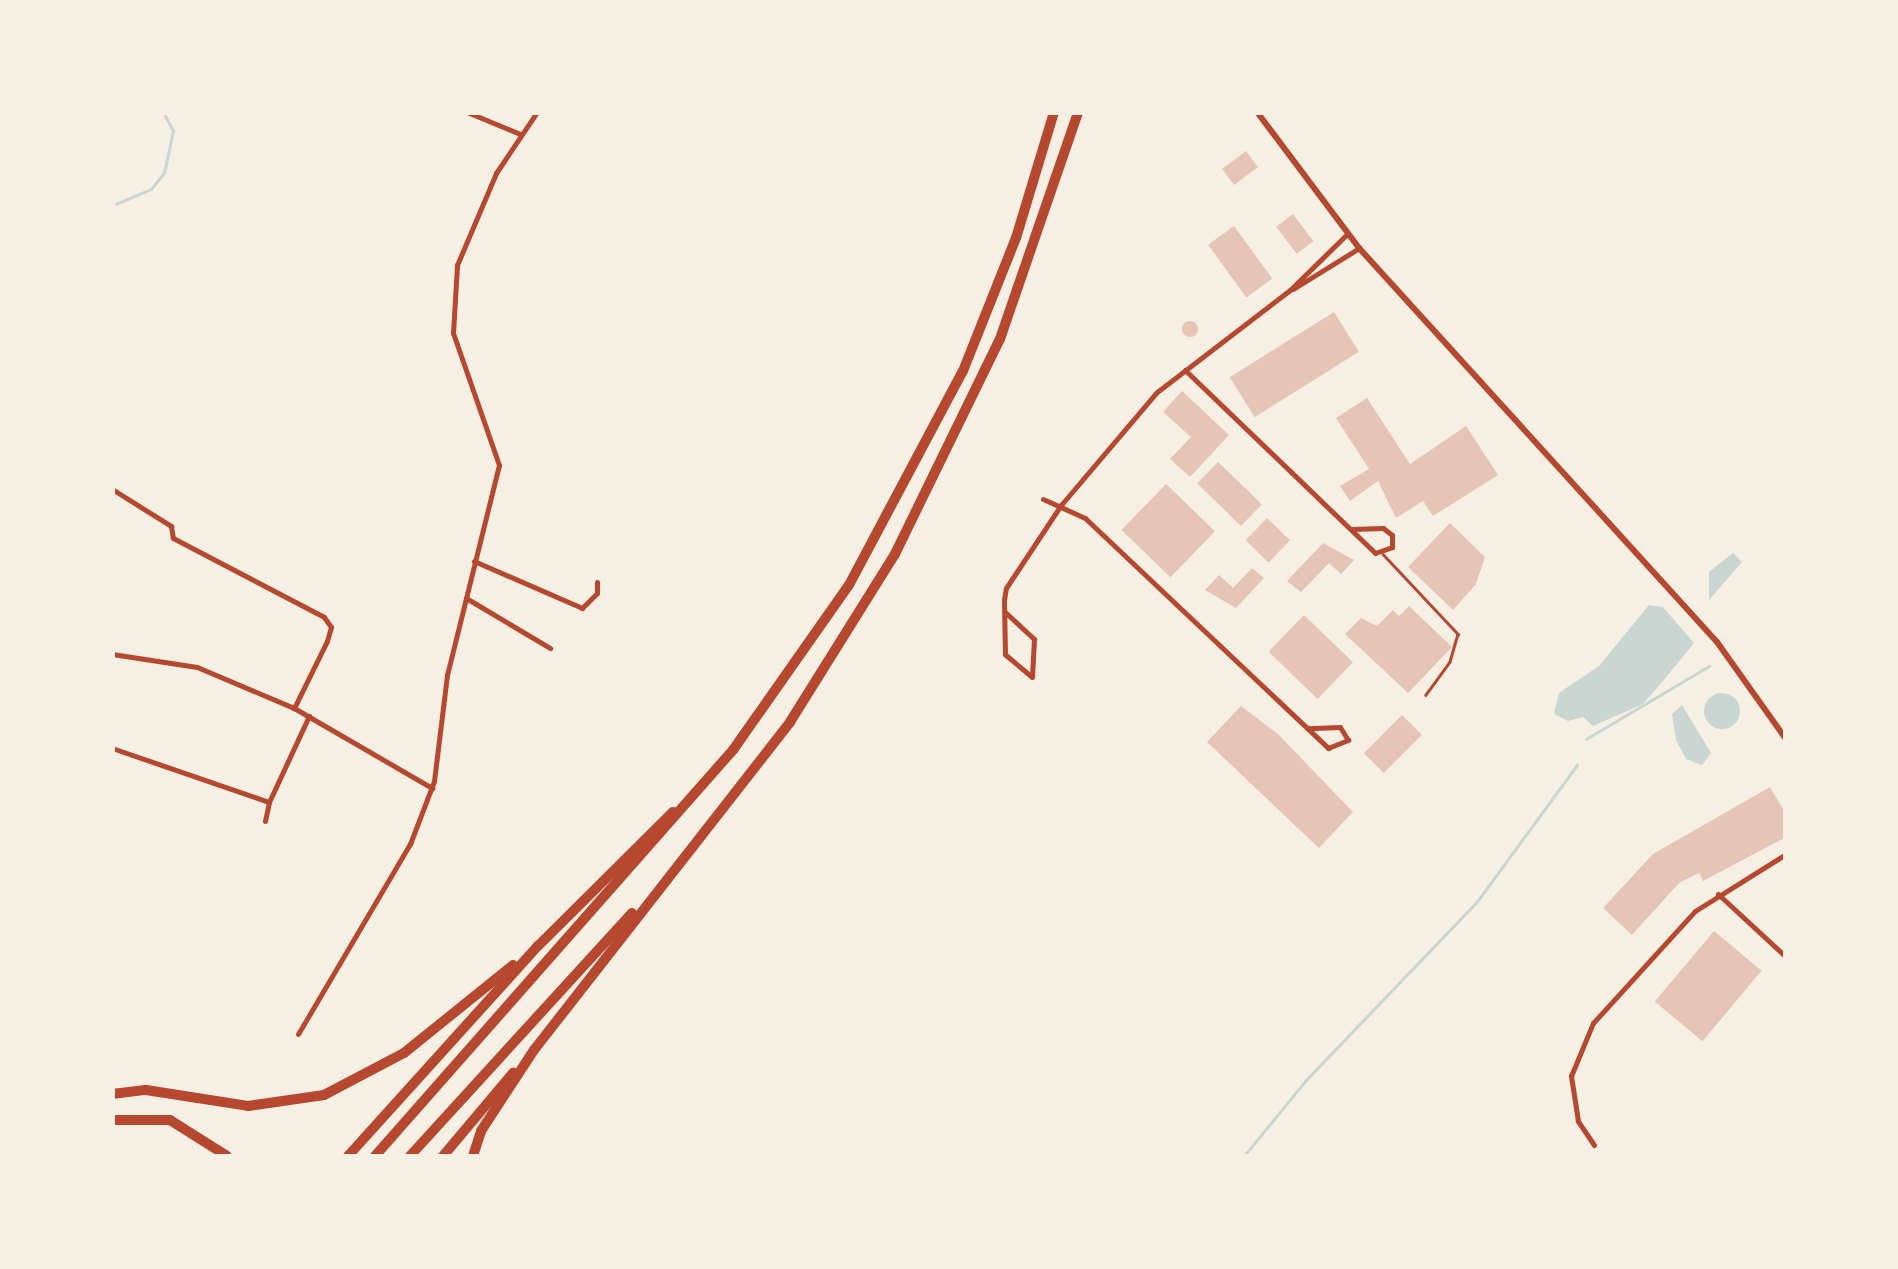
<!DOCTYPE html>
<style>
body{margin:0}
#map{position:relative;width:1898px;height:1269px;overflow:hidden;background:#f6efe4;font-family:"Open Sans",sans-serif}
div>[style]{position:absolute}
[style*='--x']{left:calc(var(--x)*1px);top:calc(var(--y)*1px);width:calc(var(--w)*1px);rotate:calc(var(--a)*1deg)}
.water>*{inset:0;background:#c9d6d2}
.round{border-radius:50%}
.stream>*{height:2.5px;margin:-1.25px;padding:0 1.25px;transform-origin:1.25px;border-radius:1.25px;background:#c9d6d2}
.building>*{inset:0;background:#e6c5b7;transform-origin:0 0}
.service>*{height:2.5px;margin:-1.25px;padding:0 1.25px;transform-origin:1.25px;border-radius:1.25px;background:#b5482f}
.minor>*{height:5px;margin:-2.5px;padding:0 2.5px;transform-origin:2.5px;border-radius:2.5px;background:#b5482f}
.tertiary>*{height:6px;margin:-3px;padding:0 3px;transform-origin:3px;border-radius:3px;background:#b5482f}
.motorway>*{height:10px;margin:-5px;padding:0 5px;transform-origin:5px;border-radius:5px;background:#b5482f}
span{translate:-50% -50%;white-space:nowrap;text-align:center;line-height:1.15;-webkit-text-stroke:8px #f6efe4;paint-order:stroke}
.frame{position:absolute;inset:0;border:115px solid #f6efe4;pointer-events:none}
</style>
<div id="map">
<div class="water">
<div style="clip-path:polygon(1733px 553px,1742px 562px,1709px 600px,1709px 572px)"></div>
<div style="clip-path:polygon(1649px 605px,1663px 607px,1694px 643px,1663px 681px,1643px 704px,1593px 726px,1583px 717px,1568px 721px,1554px 714px,1559px 693px,1599px 666px)"></div>
<div class="round" style="left:1704px;top:693px;width:36px;height:36px"></div>
<div style="clip-path:polygon(1682px 705px,1711px 753px,1702px 765px,1686px 759px,1676px 740px,1672px 714px)"></div>
</div>
<div class="stream">
<div style="--x:116;--y:204;--w:38;--a:-23"></div>
<div style="--x:151;--y:189;--w:21;--a:-51"></div>
<div style="--x:164;--y:173;--w:43;--a:-77.9"></div>
<div style="--x:173;--y:131;--w:21;--a:-118"></div>
<div style="--x:1586;--y:739;--w:143;--a:-30.7"></div>
<div style="--x:1244;--y:1156;--w:98;--a:-50.8"></div>
<div style="--x:1306;--y:1080;--w:245;--a:-46.2"></div>
<div style="--x:1476;--y:903;--w:171;--a:-53.8"></div>
</div>
<div class="building">
<div style="left:1246px;top:151px;width:20px;height:30px;rotate:53deg"></div>
<div style="left:1293px;top:214px;width:34px;height:21px;rotate:53deg"></div>
<div style="left:1234px;top:226px;width:65px;height:32px;rotate:54deg"></div>
<div style="left:1334px;top:312px;width:47px;height:123px;rotate:58deg"></div>
<div class="round" style="left:1182px;top:321px;width:16px;height:16px"></div>
<div style="clip-path:polygon(1182px 391px,1229px 435px,1190px 477px,1170px 459px,1191px 437px,1163px 412px)"></div>
<div style="clip-path:polygon(1367px 398px,1410px 464px,1466px 426px,1498px 475px,1433px 516px,1423px 501px,1396px 518px,1378px 481px,1350px 501px,1340px 486px,1369px 469px,1336px 418px)"></div>
<div style="left:1218px;top:462px;width:61px;height:30px;rotate:44deg"></div>
<div style="left:1166px;top:484px;width:68px;height:64px;rotate:44deg"></div>
<div style="left:1267px;top:518px;width:32px;height:31px;rotate:44deg"></div>
<div style="clip-path:polygon(1450px 523px,1485px 557px,1476px 584px,1453px 610px,1408px 567px)"></div>
<div style="clip-path:polygon(1323px 543px,1354px 560px,1341px 574px,1329px 563px,1301px 592px,1287px 581px)"></div>
<div style="clip-path:polygon(1252px 568px,1264px 578px,1236px 608px,1205px 590px,1219px 575px,1233px 588px)"></div>
<div style="clip-path:polygon(1409px 606px,1452px 647px,1408px 693px,1345px 634px,1361px 618px,1377px 626px,1393px 610px,1399px 616px)"></div>
<div style="left:1304px;top:615px;width:68px;height:51px;rotate:44deg"></div>
<div style="clip-path:polygon(1241px 706px,1278px 734px,1353px 812px,1319px 848px,1207px 742px)"></div>
<div style="left:1402px;top:715px;width:28px;height:54px;rotate:45deg"></div>
<div style="clip-path:polygon(1770px 787px,1786px 814px,1786px 837px,1703px 881px,1699px 873px,1679px 883px,1632px 935px,1603px 908px,1653px 854px)"></div>
<div style="left:1714px;top:931px;width:62px;height:92px;rotate:40deg"></div>
</div>
<div class="service">
<div style="--x:1383;--y:554;--w:110;--a:46.8"></div>
<div style="--x:1458;--y:634;--w:29;--a:106"></div>
<div style="--x:1450;--y:662;--w:41;--a:126"></div>
</div>
<div class="minor">
<div style="--x:467;--y:112;--w:57;--a:22.5"></div>
<div style="--x:1293;--y:289;--w:78;--a:-31.8"></div>
<div style="--x:1185;--y:370;--w:264;--a:43.9"></div>
<div style="--x:1375;--y:553;--w:18;--a:-19"></div>
<div style="--x:1392;--y:547;--w:12;--a:-90"></div>
<div style="--x:1392;--y:535;--w:11;--a:-142"></div>
<div style="--x:1383;--y:528;--w:31;--a:178"></div>
<div style="--x:112;--y:489;--w:70;--a:32.1"></div>
<div style="--x:171;--y:526;--w:12;--a:81"></div>
<div style="--x:173;--y:538;--w:170;--a:27.6"></div>
<div style="--x:324;--y:617;--w:12;--a:55"></div>
<div style="--x:331;--y:627;--w:15;--a:106"></div>
<div style="--x:327;--y:641;--w:75;--a:116.2"></div>
<div style="--x:1043;--y:499;--w:46;--a:24.3"></div>
<div style="--x:1085;--y:518;--w:335;--a:43.4"></div>
<div style="--x:1328;--y:748;--w:22;--a:-22"></div>
<div style="--x:1348;--y:740;--w:15;--a:-122"></div>
<div style="--x:1340;--y:727;--w:33;--a:178"></div>
<div style="--x:474;--y:561;--w:118;--a:23.5"></div>
<div style="--x:582;--y:608;--w:21;--a:-45"></div>
<div style="--x:597;--y:593;--w:11;--a:-90"></div>
<div style="--x:466;--y:598;--w:98;--a:30.8"></div>
<div style="--x:1005;--y:612;--w:40;--a:43"></div>
<div style="--x:1034;--y:639;--w:38;--a:93"></div>
<div style="--x:1032;--y:677;--w:35;--a:-140"></div>
<div style="--x:1005;--y:654;--w:54;--a:-91.1"></div>
<div style="--x:1004;--y:600;--w:12;--a:-81"></div>
<div style="--x:1006;--y:588;--w:100;--a:-56.5"></div>
<div style="--x:1061;--y:505;--w:148;--a:-49.7"></div>
<div style="--x:1157;--y:392;--w:168;--a:-37.5"></div>
<div style="--x:1290;--y:290;--w:80;--a:-44.5"></div>
<div style="--x:112;--y:654;--w:86;--a:8.7"></div>
<div style="--x:197;--y:667;--w:105;--a:22.9"></div>
<div style="--x:294;--y:708;--w:160;--a:30.1"></div>
<div style="--x:112;--y:748;--w:166;--a:19"></div>
<div style="--x:269;--y:802;--w:95;--a:-65.1"></div>
<div style="--x:265;--y:821;--w:19;--a:-78"></div>
<div style="--x:1718;--y:894;--w:93;--a:42.8"></div>
<div style="--x:298;--y:1034;--w:221;--a:-59.5"></div>
<div style="--x:410;--y:844;--w:67;--a:-69.1"></div>
<div style="--x:434;--y:781;--w:107;--a:-83"></div>
<div style="--x:447;--y:675;--w:216;--a:-76.1"></div>
<div style="--x:499;--y:465;--w:140;--a:-109.2"></div>
<div style="--x:453;--y:333;--w:68;--a:-86.6"></div>
<div style="--x:457;--y:265;--w:100;--a:-67"></div>
<div style="--x:496;--y:173;--w:73;--a:-56.1"></div>
<div style="--x:1594;--y:1145;--w:29;--a:-124"></div>
<div style="--x:1578;--y:1121;--w:46;--a:-98.8"></div>
<div style="--x:1571;--y:1076;--w:57;--a:-67.5"></div>
<div style="--x:1593;--y:1023;--w:151;--a:-47.7"></div>
<div style="--x:1695;--y:911;--w:107;--a:-32.1"></div>
</div>
<div class="tertiary">
<div style="--x:1257;--y:112;--w:170;--a:53.1"></div>
<div style="--x:1359;--y:248;--w:532;--a:47.74"></div>
<div style="--x:1717;--y:642;--w:119;--a:54.6"></div>
</div>
<div class="motorway">
<div style="--x:112;--y:1094;--w:34;--a:-7"></div>
<div style="--x:146;--y:1090;--w:103;--a:8.9"></div>
<div style="--x:248;--y:1106;--w:77;--a:-8.2"></div>
<div style="--x:324;--y:1095;--w:90;--a:-27.7"></div>
<div style="--x:404;--y:1053;--w:140;--a:-38.9"></div>
<div style="--x:112;--y:1120;--w:58;--a:0"></div>
<div style="--x:170;--y:1120;--w:67;--a:32.3"></div>
<div style="--x:348;--y:1156;--w:283;--a:-47.9"></div>
<div style="--x:538;--y:946;--w:190;--a:-44.8"></div>
<div style="--x:375;--y:1156;--w:541;--a:-48.6"></div>
<div style="--x:733;--y:750;--w:202;--a:-54.9"></div>
<div style="--x:849;--y:585;--w:242;--a:-62"></div>
<div style="--x:963;--y:371;--w:143;--a:-68.3"></div>
<div style="--x:1016;--y:238;--w:132;--a:-73.2"></div>
<div style="--x:410;--y:1156;--w:329;--a:-47.6"></div>
<div style="--x:443;--y:1156;--w:109;--a:-49.9"></div>
<div style="--x:473;--y:1156;--w:26;--a:-72"></div>
<div style="--x:481;--y:1131;--w:97;--a:-56.8"></div>
<div style="--x:534;--y:1050;--w:416;--a:-52"></div>
<div style="--x:790;--y:722;--w:198;--a:-58"></div>
<div style="--x:895;--y:554;--w:239;--a:-64"></div>
<div style="--x:1000;--y:339;--w:240;--a:-71"></div>
</div>
<div class="frame"></div>
</div>
